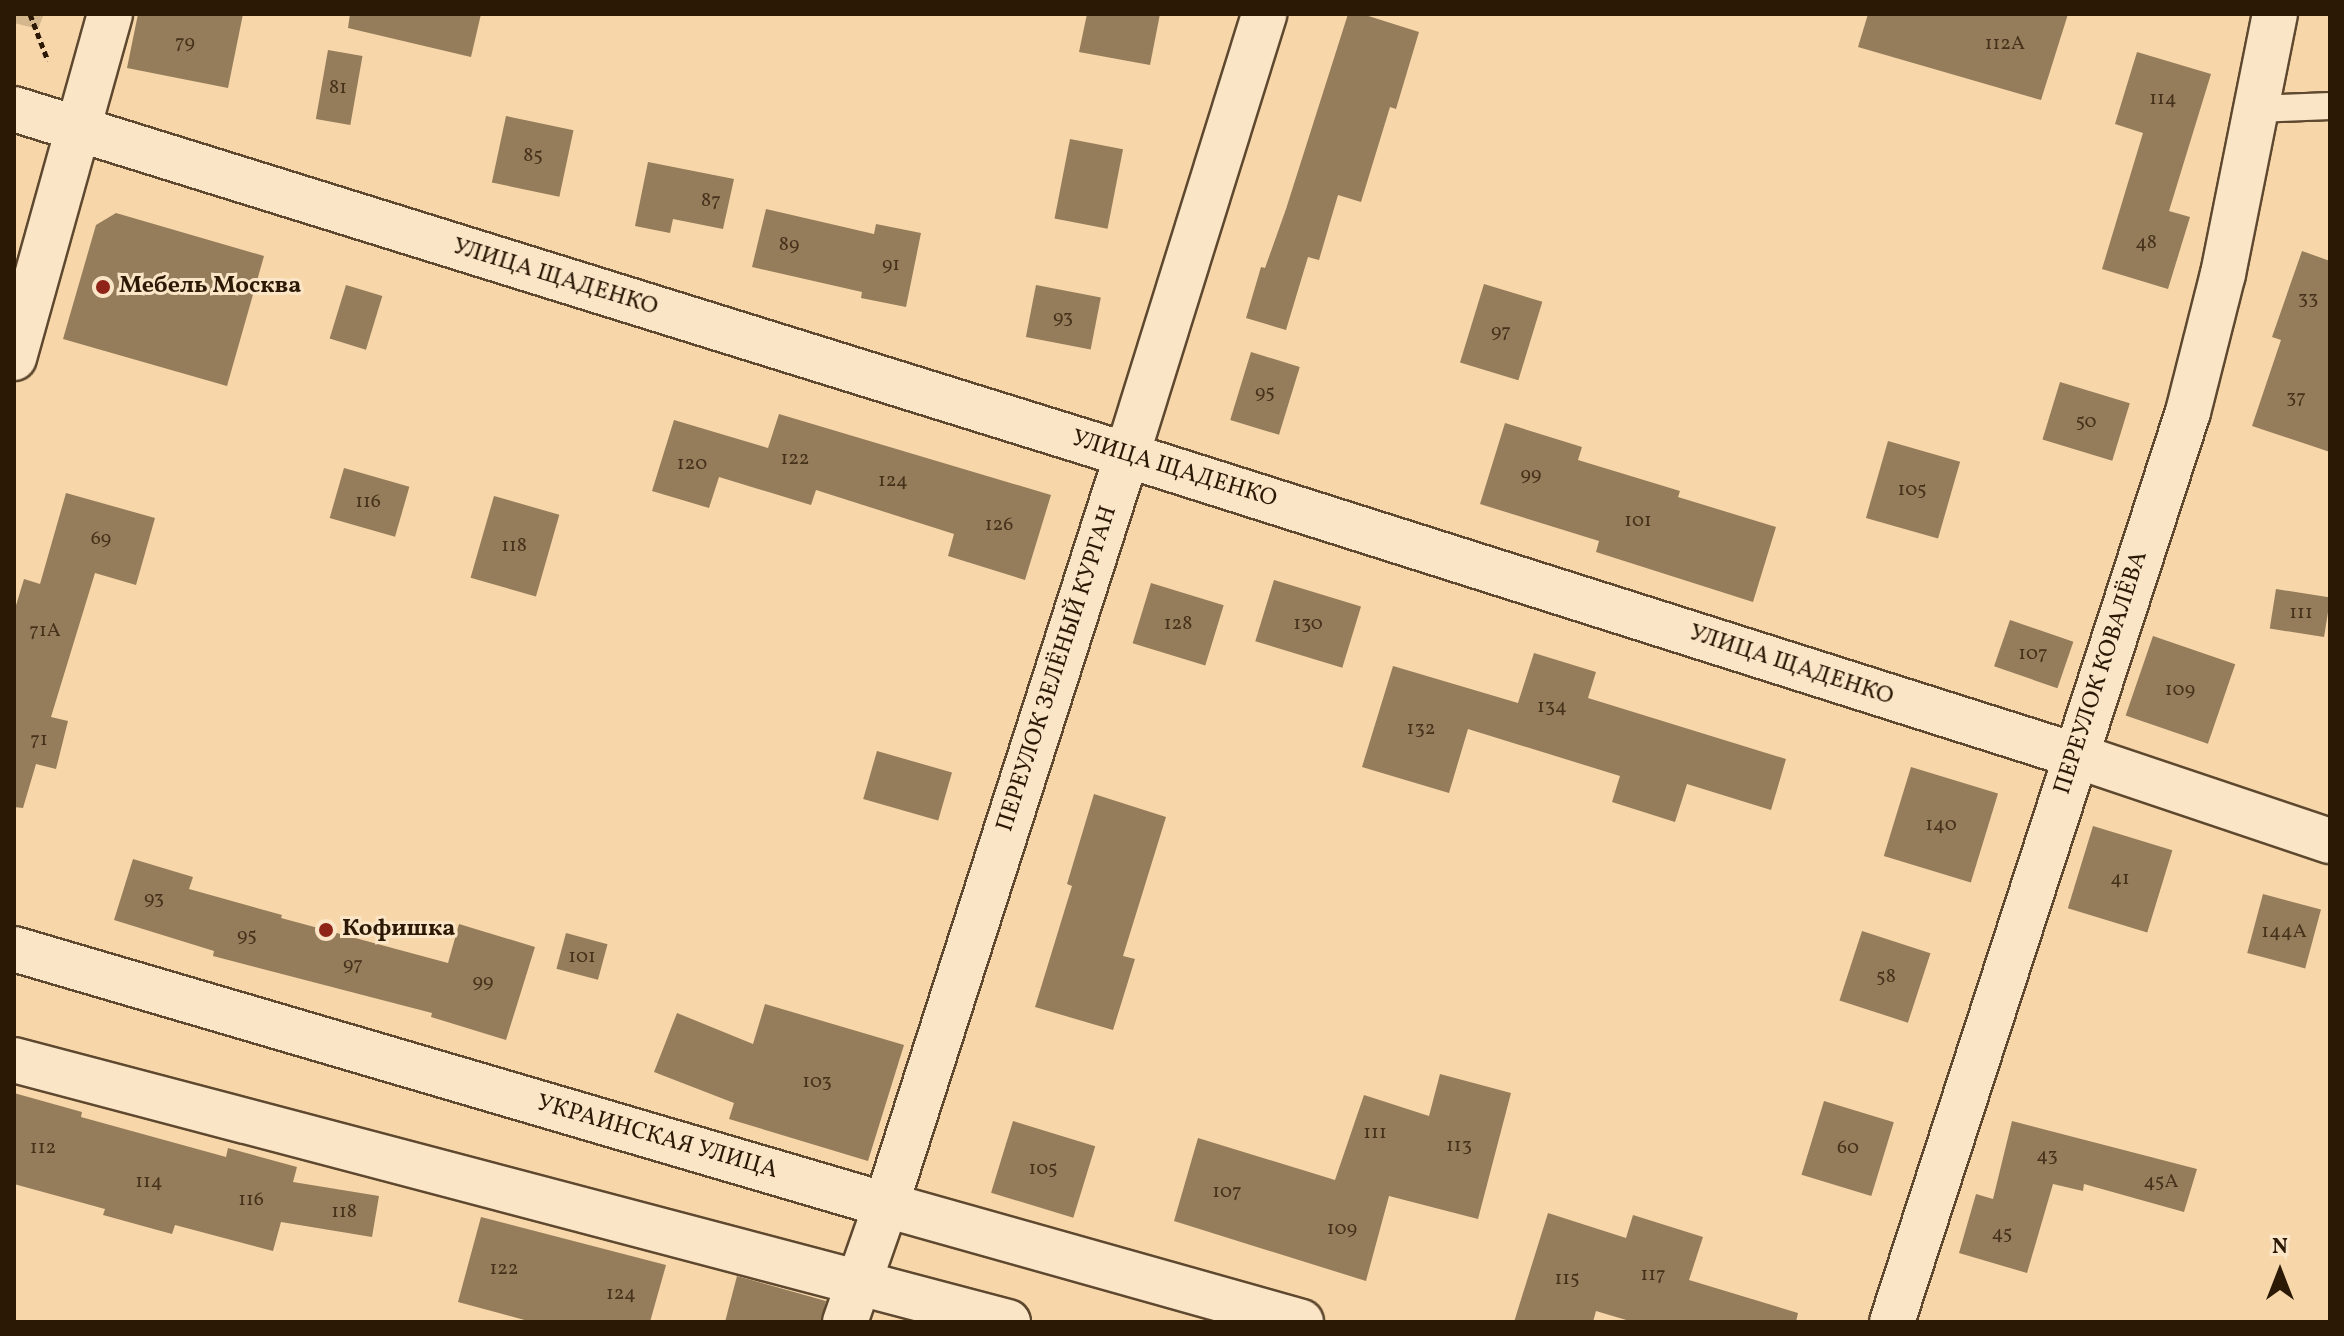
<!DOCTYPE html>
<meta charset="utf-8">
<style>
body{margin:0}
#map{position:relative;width:2344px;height:1336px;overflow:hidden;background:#f7d7a9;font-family:Vollkorn,serif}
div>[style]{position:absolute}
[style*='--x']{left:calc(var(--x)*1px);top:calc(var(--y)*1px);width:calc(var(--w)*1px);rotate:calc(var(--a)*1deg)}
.green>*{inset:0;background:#d4b78d}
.building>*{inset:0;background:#957c5b;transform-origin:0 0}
.path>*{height:5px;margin-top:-2.5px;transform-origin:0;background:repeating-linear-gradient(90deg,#2b1906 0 6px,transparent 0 10px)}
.roads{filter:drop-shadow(2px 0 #5e482f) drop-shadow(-2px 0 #5e482f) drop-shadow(0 2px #5e482f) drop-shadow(0 -2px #5e482f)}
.lane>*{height:26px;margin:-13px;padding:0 13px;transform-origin:13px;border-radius:13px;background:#fae5c7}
.street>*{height:44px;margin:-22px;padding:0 22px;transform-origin:22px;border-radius:22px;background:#fae5c7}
.secondary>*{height:44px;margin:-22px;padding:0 22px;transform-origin:22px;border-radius:22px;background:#fae5c7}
.dots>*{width:22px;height:22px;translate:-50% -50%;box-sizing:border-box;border:4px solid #fae5c7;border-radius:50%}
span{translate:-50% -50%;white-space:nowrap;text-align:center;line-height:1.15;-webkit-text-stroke:6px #fae5c7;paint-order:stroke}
.number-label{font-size:20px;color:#46321b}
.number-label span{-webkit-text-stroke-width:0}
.street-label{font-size:24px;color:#2b1906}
.poi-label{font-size:24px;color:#2b1906;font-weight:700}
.left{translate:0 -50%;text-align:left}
.frame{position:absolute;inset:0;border:16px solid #2b1906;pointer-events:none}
.north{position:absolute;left:2240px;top:1232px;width:80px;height:80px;-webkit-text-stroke:6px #fae5c7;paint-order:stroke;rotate:0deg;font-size:22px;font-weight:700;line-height:32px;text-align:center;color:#2b1906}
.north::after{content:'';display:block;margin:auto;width:28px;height:36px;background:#2b1906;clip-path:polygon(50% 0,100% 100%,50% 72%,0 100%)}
</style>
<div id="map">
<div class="green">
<div style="clip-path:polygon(14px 14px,44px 14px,38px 29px,14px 23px)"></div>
</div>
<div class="building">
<div style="clip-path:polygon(138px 14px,243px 14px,228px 88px,127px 68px)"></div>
<div style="clip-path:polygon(350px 14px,481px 14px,471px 57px,348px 28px)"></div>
<div style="clip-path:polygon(1087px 14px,1160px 14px,1150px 65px,1079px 52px)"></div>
<div style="clip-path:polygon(1348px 14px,1362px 14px,1419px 32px,1396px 109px,1390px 107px,1361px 202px,1338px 195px,1319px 260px,1308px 257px,1286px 330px,1246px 318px,1261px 267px,1265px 268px,1286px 209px)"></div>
<div style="clip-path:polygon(1868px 14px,2068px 14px,2041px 100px,1858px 47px)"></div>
<div style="left:328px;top:50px;width:35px;height:70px;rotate:10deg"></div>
<div style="clip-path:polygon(2137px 52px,2211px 74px,2169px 211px,2190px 217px,2168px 289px,2102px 269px,2143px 133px,2115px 124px)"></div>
<div style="left:506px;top:116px;width:69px;height:68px;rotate:12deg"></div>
<div style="left:1070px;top:139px;width:54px;height:81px;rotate:11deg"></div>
<div style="clip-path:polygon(648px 162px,734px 179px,723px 229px,673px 219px,670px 233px,635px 226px)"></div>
<div style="clip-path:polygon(766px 209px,874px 234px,876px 224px,921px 233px,906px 307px,861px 298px,862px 292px,752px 267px)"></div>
<div style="clip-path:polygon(116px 213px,264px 256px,227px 386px,63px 339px,96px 225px)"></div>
<div style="clip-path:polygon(2302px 251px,2330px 261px,2330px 452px,2252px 426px,2281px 340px,2272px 337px)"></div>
<div style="left:1484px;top:284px;width:61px;height:82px;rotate:17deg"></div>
<div style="left:346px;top:285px;width:38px;height:56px;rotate:17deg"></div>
<div style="left:1036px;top:285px;width:66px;height:53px;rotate:11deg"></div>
<div style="left:1251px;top:352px;width:51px;height:71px;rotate:17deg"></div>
<div style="left:2060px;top:382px;width:73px;height:60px;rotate:17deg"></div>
<div style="clip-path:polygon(779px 414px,1051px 495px,1025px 580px,948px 556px,954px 534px,816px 490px,811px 505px,719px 477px,709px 508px,652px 491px,674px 420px,768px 448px)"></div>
<div style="clip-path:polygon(1505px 423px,1582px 447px,1578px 460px,1680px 491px,1678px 497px,1776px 527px,1753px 602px,1596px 552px,1599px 541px,1480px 504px)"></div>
<div style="left:1888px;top:441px;width:75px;height:80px;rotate:16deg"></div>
<div style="left:344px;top:468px;width:68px;height:52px;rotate:16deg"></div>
<div style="clip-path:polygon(66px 493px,155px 518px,136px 585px,95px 573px,51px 717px,68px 721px,56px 769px,36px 764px,23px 808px,14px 807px,14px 612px,24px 579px,40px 584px)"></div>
<div style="left:494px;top:496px;width:68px;height:85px;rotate:16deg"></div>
<div style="left:1274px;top:580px;width:91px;height:64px;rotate:17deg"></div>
<div style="left:1151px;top:583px;width:76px;height:63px;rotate:17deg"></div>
<div style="left:2276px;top:589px;width:55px;height:40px;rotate:9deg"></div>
<div style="left:2010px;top:620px;width:67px;height:49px;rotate:19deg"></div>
<div style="left:2153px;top:636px;width:87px;height:84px;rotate:19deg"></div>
<div style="clip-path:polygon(1534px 653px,1596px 672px,1588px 698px,1786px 759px,1771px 810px,1687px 784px,1675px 822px,1612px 802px,1620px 776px,1468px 729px,1449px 793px,1362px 767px,1393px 666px,1518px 703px)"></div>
<div style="left:877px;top:751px;width:78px;height:50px;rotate:16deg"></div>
<div style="left:1911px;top:767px;width:91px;height:93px;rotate:17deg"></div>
<div style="clip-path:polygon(1094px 794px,1166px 817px,1123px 956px,1135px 959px,1113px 1030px,1035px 1007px,1072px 886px,1067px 884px)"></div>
<div style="left:2093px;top:826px;width:83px;height:86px;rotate:17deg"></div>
<div style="clip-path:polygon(133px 859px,193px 877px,189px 889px,282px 915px,281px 918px,448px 963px,459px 924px,535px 947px,506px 1040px,431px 1017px,432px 1013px,213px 956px,214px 951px,114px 920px)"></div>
<div style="left:2263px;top:894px;width:60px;height:61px;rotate:15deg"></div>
<div style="left:1862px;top:931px;width:72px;height:73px;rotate:18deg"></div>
<div style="left:566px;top:933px;width:43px;height:37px;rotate:15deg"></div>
<div style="clip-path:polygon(765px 1004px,904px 1045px,868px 1161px,729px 1119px,734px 1103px,654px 1072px,677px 1013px,753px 1044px)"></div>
<div style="clip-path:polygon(1440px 1074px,1511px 1093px,1478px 1219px,1389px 1196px,1366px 1281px,1174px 1221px,1198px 1138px,1335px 1180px,1364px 1095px,1429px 1116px)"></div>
<div style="clip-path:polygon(14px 1093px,82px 1112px,81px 1117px,226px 1157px,228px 1148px,297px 1167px,293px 1182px,379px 1196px,372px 1237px,281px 1222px,273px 1251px,175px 1225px,172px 1234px,103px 1215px,105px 1209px,14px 1184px)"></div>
<div style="left:1824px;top:1101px;width:73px;height:77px;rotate:17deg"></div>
<div style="left:1013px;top:1121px;width:86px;height:75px;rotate:17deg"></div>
<div style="clip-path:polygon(2012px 1121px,2197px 1169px,2184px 1212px,2084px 1184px,2083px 1191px,2053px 1184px,2027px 1273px,1959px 1253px,1976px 1194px,1993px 1199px)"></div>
<div style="clip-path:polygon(1548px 1213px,1626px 1238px,1633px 1215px,1703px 1237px,1689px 1280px,1798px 1313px,1796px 1322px,1633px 1322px,1596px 1311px,1593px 1322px,1514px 1322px)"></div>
<div style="clip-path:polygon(481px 1217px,666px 1265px,650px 1322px,532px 1322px,458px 1302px)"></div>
<div style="clip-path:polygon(737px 1276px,826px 1301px,821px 1322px,725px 1322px)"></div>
</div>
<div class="path">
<div style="--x:30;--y:14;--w:50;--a:69"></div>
</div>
<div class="roads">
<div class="lane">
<div style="--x:2256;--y:109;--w:74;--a:-2.3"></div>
</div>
<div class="street">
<div style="--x:14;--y:949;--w:909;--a:16.36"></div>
<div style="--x:886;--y:1205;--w:431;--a:15.7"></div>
<div style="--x:14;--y:1060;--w:1028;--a:14.77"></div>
<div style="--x:845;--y:1322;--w:124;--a:-70.7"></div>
<div style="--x:886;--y:1205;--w:788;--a:-72.19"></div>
<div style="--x:1127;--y:455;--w:462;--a:-72.7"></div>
<div style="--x:1892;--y:1322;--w:957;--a:-71.98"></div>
<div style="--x:2188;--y:412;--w:142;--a:-75.8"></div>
<div style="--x:2223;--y:274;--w:265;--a:-78.7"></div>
</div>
<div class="secondary">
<div style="--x:14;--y:109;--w:1166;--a:17.27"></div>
<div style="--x:1127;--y:455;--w:993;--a:17.58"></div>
<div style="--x:2074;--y:755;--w:270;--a:18.6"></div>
<div style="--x:14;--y:358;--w:357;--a:-74.4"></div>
</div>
</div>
<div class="dots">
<div style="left:103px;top:287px;background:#8f2418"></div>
<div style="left:326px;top:930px;background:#8f2418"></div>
</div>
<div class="number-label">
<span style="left:185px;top:43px">79</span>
<span style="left:2005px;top:44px">112А</span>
<span style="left:338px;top:88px">81</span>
<span style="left:2163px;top:99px">114</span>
<span style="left:533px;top:156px">85</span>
<span style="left:711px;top:201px">87</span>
<span style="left:2146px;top:243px">48</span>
<span style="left:789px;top:245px">89</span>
<span style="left:891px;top:265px">91</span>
<span style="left:2308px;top:299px">33</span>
<span style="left:1063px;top:318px">93</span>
<span style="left:1501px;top:332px">97</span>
<span style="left:1265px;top:393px">95</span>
<span style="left:2296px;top:398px">37</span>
<span style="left:2086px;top:422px">50</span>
<span style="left:795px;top:459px">122</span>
<span style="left:692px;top:464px">120</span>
<span style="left:1531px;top:475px">99</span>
<span style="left:893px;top:481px">124</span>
<span style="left:1912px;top:490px">105</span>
<span style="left:368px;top:502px">116</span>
<span style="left:1638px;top:521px">101</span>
<span style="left:999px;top:525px">126</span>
<span style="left:101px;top:539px">69</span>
<span style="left:514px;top:546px">118</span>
<span style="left:2301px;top:613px">111</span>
<span style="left:1178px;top:624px">128</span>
<span style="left:1308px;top:624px">130</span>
<span style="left:45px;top:631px">71А</span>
<span style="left:2033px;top:654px">107</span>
<span style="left:2180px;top:690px">109</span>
<span style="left:1552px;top:707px">134</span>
<span style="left:1421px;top:729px">132</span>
<span style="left:39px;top:740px">71</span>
<span style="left:1941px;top:825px">140</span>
<span style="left:2120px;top:879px">41</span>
<span style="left:154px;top:899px">93</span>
<span style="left:2284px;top:932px">144А</span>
<span style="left:247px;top:936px">95</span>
<span style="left:582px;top:957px">101</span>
<span style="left:353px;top:965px">97</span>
<span style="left:1886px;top:977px">58</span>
<span style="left:483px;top:982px">99</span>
<span style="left:817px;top:1082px">103</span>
<span style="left:1375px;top:1133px">111</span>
<span style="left:1459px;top:1146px">113</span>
<span style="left:43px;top:1148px">112</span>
<span style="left:1848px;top:1148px">60</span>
<span style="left:2047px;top:1156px">43</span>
<span style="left:1043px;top:1169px">105</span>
<span style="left:149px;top:1182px">114</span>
<span style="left:2161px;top:1182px">45А</span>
<span style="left:1227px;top:1192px">107</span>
<span style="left:251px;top:1200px">116</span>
<span style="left:344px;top:1212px">118</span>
<span style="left:1342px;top:1229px">109</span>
<span style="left:2002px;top:1234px">45</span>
<span style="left:504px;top:1269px">122</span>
<span style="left:1653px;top:1275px">117</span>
<span style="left:1567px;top:1279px">115</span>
<span style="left:621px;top:1294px">124</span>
</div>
<div class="street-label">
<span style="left:555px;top:278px;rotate:17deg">УЛИЦА ЩАДЕНКО</span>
<span style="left:1174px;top:470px;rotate:17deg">УЛИЦА ЩАДЕНКО</span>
<span style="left:1791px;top:666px;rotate:18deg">УЛИЦА ЩАДЕНКО</span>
<span style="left:1058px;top:669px;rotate:-72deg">ПЕРЕУЛОК ЗЕЛЁНЫЙ КУРГАН</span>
<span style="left:2102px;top:673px;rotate:-72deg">ПЕРЕУЛОК КОВАЛЁВА</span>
<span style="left:657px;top:1138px;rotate:16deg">УКРАИНСКАЯ УЛИЦА</span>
</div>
<div class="poi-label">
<span class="left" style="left:119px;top:287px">Мебель Москва</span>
<span class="left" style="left:342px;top:930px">Кофишка</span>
</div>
<div class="frame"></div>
<div class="north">N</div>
</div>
